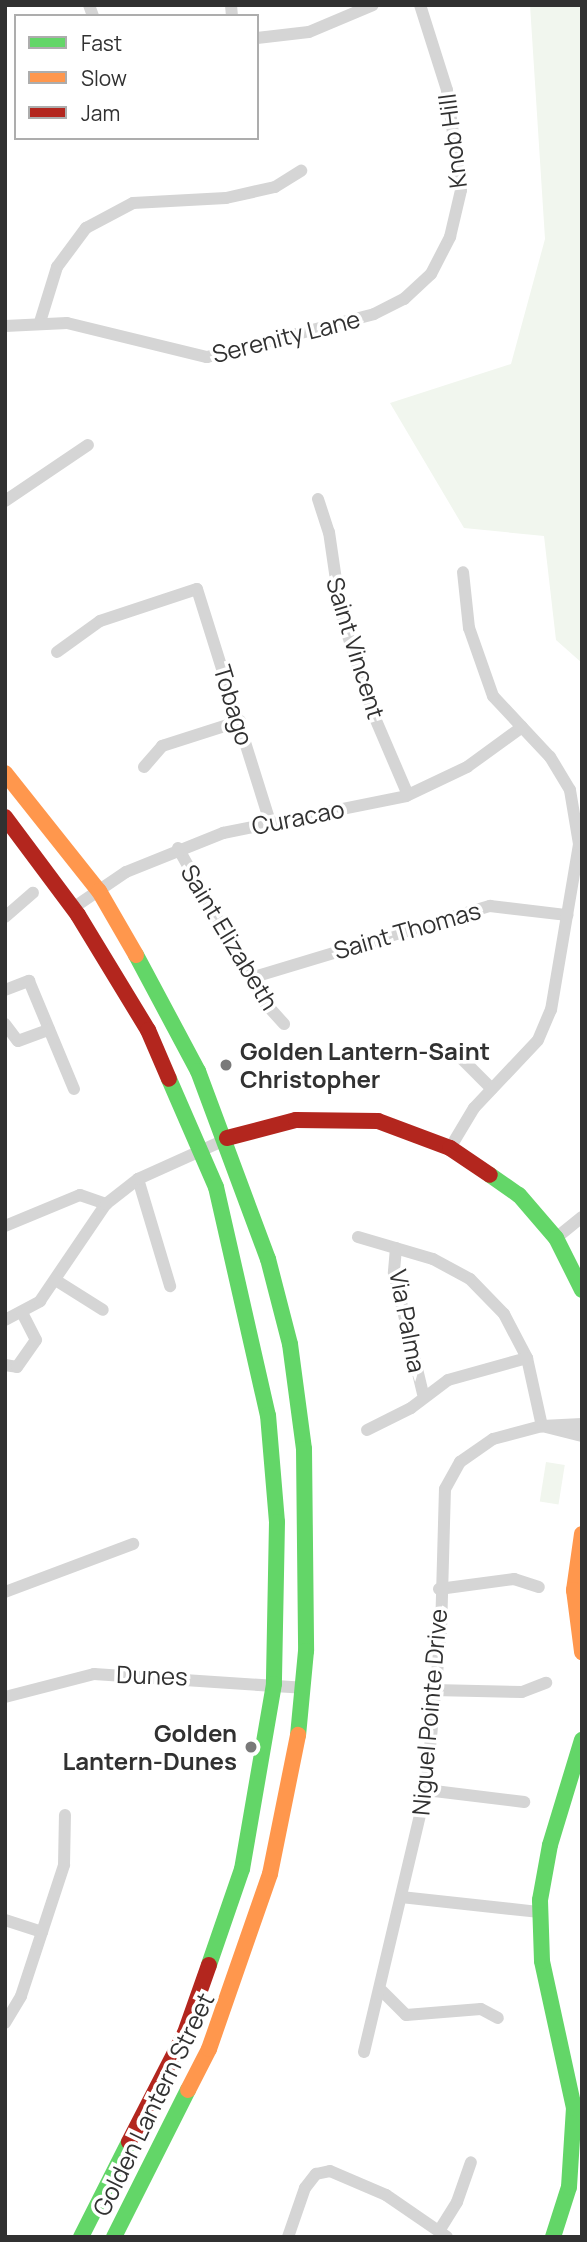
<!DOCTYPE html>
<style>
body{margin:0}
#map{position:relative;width:587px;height:2242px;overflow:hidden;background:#fff;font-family:Manrope,sans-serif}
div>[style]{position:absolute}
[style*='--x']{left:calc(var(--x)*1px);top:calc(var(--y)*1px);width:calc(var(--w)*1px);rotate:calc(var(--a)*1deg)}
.green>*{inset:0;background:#f1f6ee;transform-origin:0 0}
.street>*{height:12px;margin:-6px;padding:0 6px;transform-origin:6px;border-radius:6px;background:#d5d5d5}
.fast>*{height:16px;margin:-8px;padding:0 8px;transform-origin:8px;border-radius:8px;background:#63d668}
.slow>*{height:16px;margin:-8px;padding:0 8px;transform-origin:8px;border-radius:8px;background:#ff974d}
.jam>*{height:16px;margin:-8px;padding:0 8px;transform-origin:8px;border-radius:8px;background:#b3261e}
.dots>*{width:19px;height:19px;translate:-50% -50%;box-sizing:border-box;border:4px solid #fff;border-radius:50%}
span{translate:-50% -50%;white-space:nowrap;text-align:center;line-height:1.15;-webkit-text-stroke:7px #fff;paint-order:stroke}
.street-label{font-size:24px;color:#313131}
.poi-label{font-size:24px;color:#313131;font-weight:700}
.left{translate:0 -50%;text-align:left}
.right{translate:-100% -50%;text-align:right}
.frame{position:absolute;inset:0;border:7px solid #313131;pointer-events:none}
.legend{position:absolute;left:14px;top:14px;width:245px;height:126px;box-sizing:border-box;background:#fff;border:2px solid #adadad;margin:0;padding:9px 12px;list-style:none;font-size:21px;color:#313131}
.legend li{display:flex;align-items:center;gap:14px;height:35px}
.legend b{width:35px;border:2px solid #adadad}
</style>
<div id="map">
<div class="green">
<div style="clip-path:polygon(530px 5px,582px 5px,582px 663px,556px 640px,544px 536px,464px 528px,390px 403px,511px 364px,545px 239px)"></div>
<div style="left:546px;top:1462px;width:19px;height:40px;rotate:9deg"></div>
</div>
<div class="street">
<div style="--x:89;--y:5;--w:12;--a:70"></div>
<div style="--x:231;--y:5;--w:11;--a:85"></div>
<div style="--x:257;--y:38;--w:52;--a:-6.6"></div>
<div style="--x:309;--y:32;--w:69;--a:-22.9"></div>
<div style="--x:40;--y:322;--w:58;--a:-72.8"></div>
<div style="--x:57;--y:267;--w:49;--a:-53.4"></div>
<div style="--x:86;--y:228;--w:53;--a:-28"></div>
<div style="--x:133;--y:203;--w:93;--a:-3.1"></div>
<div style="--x:226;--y:198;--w:50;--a:-12.7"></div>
<div style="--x:275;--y:187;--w:31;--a:-32"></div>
<div style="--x:5;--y:326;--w:62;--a:-2.8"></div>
<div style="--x:67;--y:323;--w:144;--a:13.7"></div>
<div style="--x:207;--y:357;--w:172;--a:-14.4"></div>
<div style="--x:374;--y:314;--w:34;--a:-27"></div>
<div style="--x:404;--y:299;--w:37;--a:-43"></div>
<div style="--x:431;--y:274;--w:42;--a:-62.8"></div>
<div style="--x:450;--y:237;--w:48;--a:-76.8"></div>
<div style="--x:461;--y:190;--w:101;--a:-98"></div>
<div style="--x:447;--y:90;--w:89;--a:-107.6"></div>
<div style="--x:318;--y:499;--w:35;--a:72"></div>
<div style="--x:329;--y:532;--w:83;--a:81.7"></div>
<div style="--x:341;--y:614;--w:102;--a:72.3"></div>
<div style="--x:372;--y:711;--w:91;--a:66.8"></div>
<div style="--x:5;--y:501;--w:100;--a:-34"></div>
<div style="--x:57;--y:652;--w:53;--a:-35.8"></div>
<div style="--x:100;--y:621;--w:102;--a:-18.3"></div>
<div style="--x:197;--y:589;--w:244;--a:72.6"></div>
<div style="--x:144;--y:767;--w:28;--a:-49"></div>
<div style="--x:162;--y:746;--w:82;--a:-17.8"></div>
<div style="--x:178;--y:848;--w:179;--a:60.6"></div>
<div style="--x:266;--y:1004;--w:27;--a:48"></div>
<div style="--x:73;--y:908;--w:64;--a:-34.2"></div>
<div style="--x:126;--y:872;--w:105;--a:-21.9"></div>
<div style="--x:223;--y:833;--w:187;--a:-11.4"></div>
<div style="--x:406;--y:796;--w:68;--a:-25.4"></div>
<div style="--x:467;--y:767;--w:68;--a:-36"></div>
<div style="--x:5;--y:917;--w:37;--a:-41"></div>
<div style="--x:251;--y:978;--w:250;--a:-16.8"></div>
<div style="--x:490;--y:906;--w:78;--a:6.7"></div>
<div style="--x:5;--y:990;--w:26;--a:-21"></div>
<div style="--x:29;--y:981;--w:117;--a:67.4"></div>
<div style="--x:5;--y:1024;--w:21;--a:53"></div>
<div style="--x:18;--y:1041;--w:33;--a:-20"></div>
<div style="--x:462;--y:1059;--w:42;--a:45"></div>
<div style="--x:450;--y:1148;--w:47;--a:-59"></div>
<div style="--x:474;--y:1108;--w:93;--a:-46.7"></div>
<div style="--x:538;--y:1040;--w:33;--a:-67"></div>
<div style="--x:551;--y:1010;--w:168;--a:-80.4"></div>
<div style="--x:579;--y:844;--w:55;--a:-99.5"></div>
<div style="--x:570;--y:790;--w:39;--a:-121"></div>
<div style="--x:550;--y:757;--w:83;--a:-133.1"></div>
<div style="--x:493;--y:696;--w:72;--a:-109.4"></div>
<div style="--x:469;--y:628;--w:56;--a:-96.1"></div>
<div style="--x:138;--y:1179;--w:112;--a:73.3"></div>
<div style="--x:5;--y:1226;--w:81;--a:-22.5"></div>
<div style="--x:80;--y:1195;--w:28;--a:19"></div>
<div style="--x:358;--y:1237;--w:78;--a:16.3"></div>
<div style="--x:433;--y:1259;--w:42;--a:28.4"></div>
<div style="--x:470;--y:1279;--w:49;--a:45.8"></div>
<div style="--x:504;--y:1314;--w:50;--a:62.4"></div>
<div style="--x:527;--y:1358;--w:70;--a:77.6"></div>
<div style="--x:556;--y:1238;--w:33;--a:-39"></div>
<div style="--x:396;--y:1248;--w:25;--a:95"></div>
<div style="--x:394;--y:1273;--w:124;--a:76.5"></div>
<div style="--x:57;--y:1281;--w:54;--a:32.2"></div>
<div style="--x:5;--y:1320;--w:40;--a:-28"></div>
<div style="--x:40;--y:1301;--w:117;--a:-55.8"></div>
<div style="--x:106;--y:1204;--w:41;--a:-38"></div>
<div style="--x:138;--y:1179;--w:98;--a:-24.2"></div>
<div style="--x:5;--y:1365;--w:12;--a:9"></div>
<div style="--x:17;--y:1367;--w:33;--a:-55"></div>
<div style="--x:36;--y:1340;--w:29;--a:-117"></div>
<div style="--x:542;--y:1426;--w:41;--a:14"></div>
<div style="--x:367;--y:1430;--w:49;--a:-26.6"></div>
<div style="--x:411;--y:1408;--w:46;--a:-37.1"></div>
<div style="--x:448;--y:1380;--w:82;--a:-15.6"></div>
<div style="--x:439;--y:1589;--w:76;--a:-7.6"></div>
<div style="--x:514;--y:1579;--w:26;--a:18"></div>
<div style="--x:5;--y:1592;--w:137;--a:-20.6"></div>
<div style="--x:433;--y:1690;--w:89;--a:1.3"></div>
<div style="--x:522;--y:1692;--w:26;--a:-21"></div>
<div style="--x:5;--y:1697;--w:92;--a:-14.5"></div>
<div style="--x:94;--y:1674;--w:209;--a:3.8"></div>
<div style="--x:426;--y:1790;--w:99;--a:7"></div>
<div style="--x:401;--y:1897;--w:140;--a:6.2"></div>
<div style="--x:5;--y:1920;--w:39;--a:18"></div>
<div style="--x:382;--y:1991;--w:34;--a:45"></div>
<div style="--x:406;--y:2015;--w:75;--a:-4.6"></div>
<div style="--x:481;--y:2009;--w:19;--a:28"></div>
<div style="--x:5;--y:2023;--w:31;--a:-59"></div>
<div style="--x:21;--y:1996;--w:138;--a:-71.8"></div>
<div style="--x:64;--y:1865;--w:50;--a:-88.9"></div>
<div style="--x:364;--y:2052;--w:269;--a:-76.7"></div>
<div style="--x:426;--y:1790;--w:160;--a:-84.6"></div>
<div style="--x:441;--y:1631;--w:142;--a:-88.4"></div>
<div style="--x:445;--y:1489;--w:31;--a:-61"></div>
<div style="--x:460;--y:1462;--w:40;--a:-34.9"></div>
<div style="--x:493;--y:1439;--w:51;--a:-14.9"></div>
<div style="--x:542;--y:1426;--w:40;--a:-2.9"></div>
<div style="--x:439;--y:2231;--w:34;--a:-58"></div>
<div style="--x:457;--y:2202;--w:42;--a:-70.7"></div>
<div style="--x:288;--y:2237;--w:52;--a:-70.9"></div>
<div style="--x:305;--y:2188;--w:18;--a:-52"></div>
<div style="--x:316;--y:2174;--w:14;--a:-12"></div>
<div style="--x:330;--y:2171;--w:61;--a:23.2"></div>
<div style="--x:386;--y:2195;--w:74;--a:34.5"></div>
</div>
<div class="fast">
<div style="--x:136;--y:955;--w:132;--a:61.9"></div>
<div style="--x:198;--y:1071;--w:201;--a:69.6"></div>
<div style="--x:268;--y:1259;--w:88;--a:75.5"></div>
<div style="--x:290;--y:1344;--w:106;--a:82.4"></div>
<div style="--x:304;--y:1449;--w:202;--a:89.4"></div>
<div style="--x:306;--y:1651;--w:84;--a:95.4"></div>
<div style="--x:169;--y:1079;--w:118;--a:66.5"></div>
<div style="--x:216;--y:1187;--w:234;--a:77.2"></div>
<div style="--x:268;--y:1415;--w:107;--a:85.2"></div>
<div style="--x:277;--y:1522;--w:162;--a:91.1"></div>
<div style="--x:274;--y:1684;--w:188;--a:99.8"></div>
<div style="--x:242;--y:1869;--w:102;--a:109"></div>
<div style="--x:490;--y:1175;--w:35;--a:35"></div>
<div style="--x:519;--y:1195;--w:57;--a:49.3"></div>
<div style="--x:556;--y:1238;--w:58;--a:63.4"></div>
<div style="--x:81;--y:2237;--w:106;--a:-63.2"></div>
<div style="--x:114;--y:2237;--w:165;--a:-63.3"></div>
<div style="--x:553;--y:2237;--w:52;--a:-72.3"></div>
<div style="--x:569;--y:2187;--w:79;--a:-86.4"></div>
<div style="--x:574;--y:2108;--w:150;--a:-102.3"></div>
<div style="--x:542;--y:1961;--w:61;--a:-91.9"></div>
<div style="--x:540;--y:1900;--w:56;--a:-79.7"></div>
<div style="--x:550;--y:1845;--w:110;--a:-73.1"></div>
</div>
<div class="slow">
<div style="--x:5;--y:773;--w:151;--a:51.5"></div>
<div style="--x:99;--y:891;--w:74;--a:60"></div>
<div style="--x:582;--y:1534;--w:57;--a:98.1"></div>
<div style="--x:574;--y:1590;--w:63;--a:82.6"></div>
<div style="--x:188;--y:2090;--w:46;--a:-62.9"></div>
<div style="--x:209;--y:2049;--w:185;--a:-70.8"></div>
<div style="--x:270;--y:1874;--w:142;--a:-78.6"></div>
</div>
<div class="jam">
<div style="--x:5;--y:817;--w:122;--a:53.3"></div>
<div style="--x:78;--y:915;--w:135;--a:58.7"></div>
<div style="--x:148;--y:1030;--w:53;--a:66.8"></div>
<div style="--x:227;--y:1138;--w:71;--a:-14.6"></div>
<div style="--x:296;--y:1120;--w:82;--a:0.7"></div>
<div style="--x:378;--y:1121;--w:77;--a:20.6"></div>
<div style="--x:450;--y:1148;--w:48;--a:34"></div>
<div style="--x:129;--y:2142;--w:123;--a:-62.8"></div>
<div style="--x:185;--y:2033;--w:72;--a:-70.6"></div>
</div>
<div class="dots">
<div style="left:226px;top:1065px;background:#797979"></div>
<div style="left:251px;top:1747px;background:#797979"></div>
</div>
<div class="street-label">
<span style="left:452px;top:141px;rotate:-97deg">Knob Hill</span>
<span style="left:286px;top:336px;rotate:-14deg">Serenity Lane</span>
<span style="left:356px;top:648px;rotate:73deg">Saint Vincent</span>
<span style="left:234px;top:705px;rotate:73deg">Tobago</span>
<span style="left:298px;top:817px;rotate:-11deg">Curacao</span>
<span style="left:407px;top:930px;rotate:-16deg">Saint Thomas</span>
<span style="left:230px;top:937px;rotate:59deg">Saint Elizabeth</span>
<span style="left:408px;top:1321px;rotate:79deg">Via Palma</span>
<span style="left:152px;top:1675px;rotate:2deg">Dunes</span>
<span style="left:429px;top:1712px;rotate:-85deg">Niguel Pointe Drive</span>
<span style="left:153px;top:2104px;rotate:-64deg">Golden Lantern Street</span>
</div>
<div class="poi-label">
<span class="left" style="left:240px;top:1065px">Golden Lantern-Saint<br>Christopher</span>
<span class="right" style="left:237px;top:1747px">Golden<br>Lantern-Dunes</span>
</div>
<div class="frame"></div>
<ul class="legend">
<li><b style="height:9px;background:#63d668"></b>Fast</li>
<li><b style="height:9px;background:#ff974d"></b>Slow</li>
<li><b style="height:9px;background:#b3261e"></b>Jam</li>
</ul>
</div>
